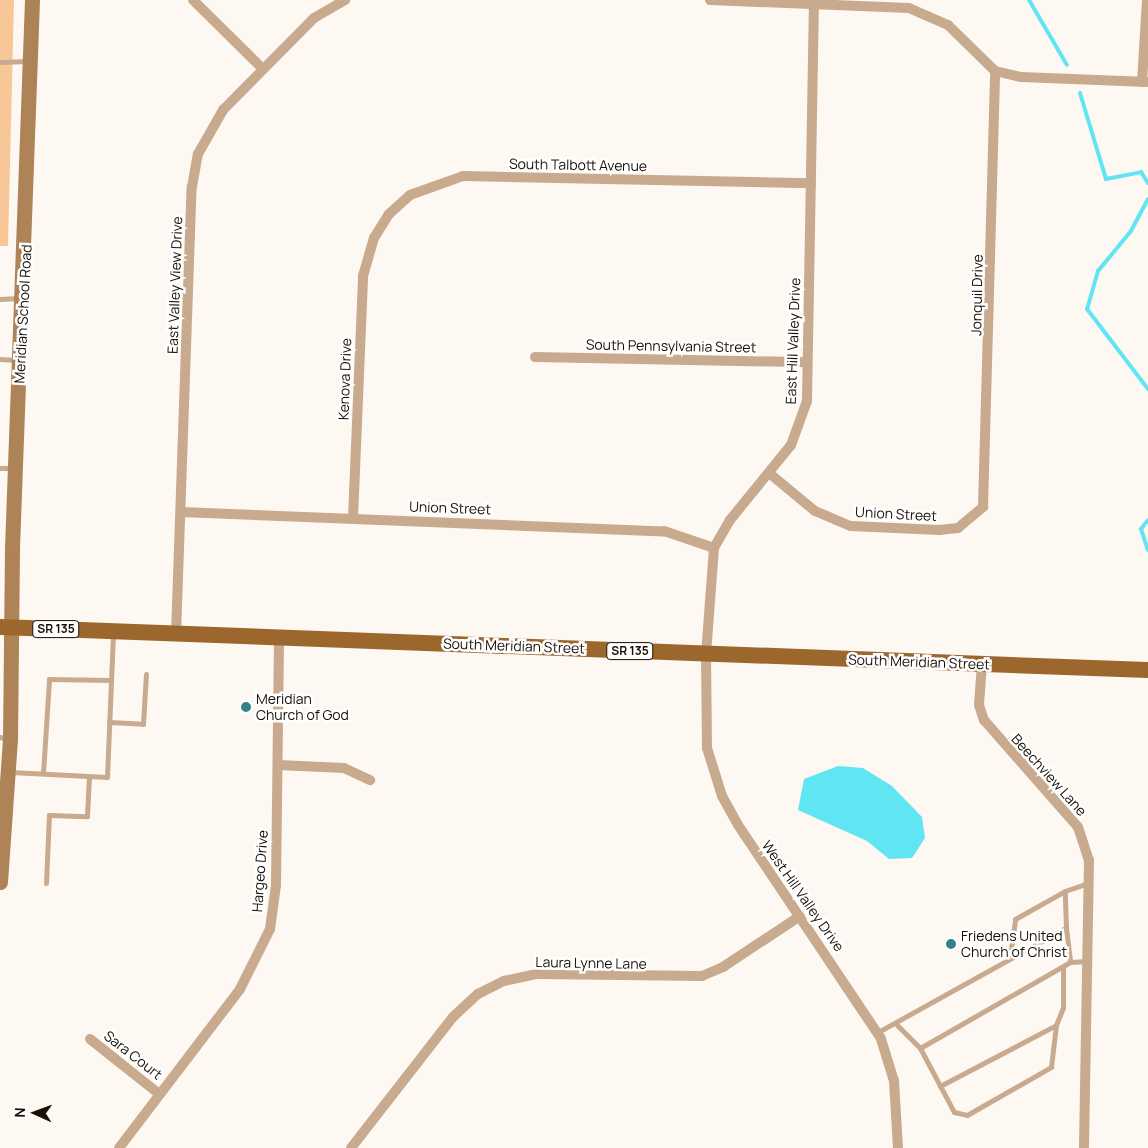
<!DOCTYPE html>
<style>
body{margin:0}
#map{position:relative;width:1148px;height:1148px;overflow:hidden;background:#fef8f2;font-family:Manrope,sans-serif}
div>[style]{position:absolute}
[style*='--x']{left:calc(var(--x)*1px);top:calc(var(--y)*1px);width:calc(var(--w)*1px);rotate:calc(var(--a)*1deg)}
.green>*{inset:0;background:#f8c797}
.water>*{inset:0;background:#60e6f2}
.stream>*{height:4px;margin:-2px;padding:0 2px;transform-origin:2px;border-radius:2px;background:#60e6f2}
.service>*{height:5px;margin:-2.5px;padding:0 2.5px;transform-origin:2.5px;border-radius:2.5px;background:#c8aa8e}
.minor>*{height:10px;margin:-5px;padding:0 5px;transform-origin:5px;border-radius:5px;background:#c8aa8e}
.secondary>*{height:15px;margin:-7.5px;padding:0 7.5px;transform-origin:7.5px;border-radius:7.5px;background:#af8358}
.primary>*{height:16px;margin:-8px;padding:0 8px;transform-origin:8px;border-radius:8px;background:#9b672d}
.dots>*{width:14px;height:14px;translate:-50% -50%;box-sizing:border-box;border:2px solid #fff;border-radius:50%}
span{translate:-50% -50%;white-space:nowrap;text-align:center;line-height:1.15;-webkit-text-stroke:5px #fff;paint-order:stroke}
.shield-label span{padding:1px 4px;background:#fff;border:1px solid;border-radius:4px;-webkit-text-stroke-width:0}
.shield-label{font-size:12px;color:#180f05;font-weight:700}
.street-label{font-size:14px;color:#180f05}
.poi-label{font-size:14px;color:#180f05}
.left{translate:0 -50%;text-align:left}
.north{position:absolute;left:10px;top:1088px;width:50px;height:50px;-webkit-text-stroke:4px #fff;paint-order:stroke;rotate:272deg;font-size:14px;font-weight:700;line-height:20px;text-align:center;color:#180f05}
.north::after{content:'';display:block;margin:auto;width:18px;height:22px;background:#180f05;clip-path:polygon(50% 0,100% 100%,50% 72%,0 100%)}
</style>
<div id="map">
<div class="green">
<div style="clip-path:polygon(0 0,14px 0,8px 246px,0 246px)"></div>
</div>
<div class="water">
<div style="clip-path:polygon(838px 766px,863px 768px,892px 786px,922px 817px,925px 838px,912px 858px,889px 859px,867px 841px,798px 810px,804px 779px)"></div>
</div>
<div class="stream">
<div style="--x:1029;--y:0;--w:75;--a:59.7"></div>
<div style="--x:1080;--y:93;--w:90;--a:73.2"></div>
<div style="--x:1106;--y:179;--w:36;--a:-11"></div>
<div style="--x:1141;--y:172;--w:13;--a:58"></div>
<div style="--x:1148;--y:199;--w:36;--a:118"></div>
<div style="--x:1131;--y:231;--w:52;--a:129.5"></div>
<div style="--x:1098;--y:271;--w:40;--a:106"></div>
<div style="--x:1087;--y:309;--w:101;--a:52.7"></div>
<div style="--x:1148;--y:520;--w:11;--a:128"></div>
<div style="--x:1141;--y:529;--w:22;--a:72"></div>
</div>
<div class="service">
<div style="--x:0;--y:62;--w:27;--a:-2"></div>
<div style="--x:0;--y:299;--w:19;--a:-3"></div>
<div style="--x:0;--y:359;--w:17;--a:3"></div>
<div style="--x:0;--y:468;--w:13;--a:0"></div>
<div style="--x:109;--y:722;--w:34;--a:3"></div>
<div style="--x:143;--y:724;--w:50;--a:-86.6"></div>
<div style="--x:0;--y:737;--w:9;--a:18"></div>
<div style="--x:11;--y:772;--w:96;--a:3"></div>
<div style="--x:107;--y:777;--w:143;--a:-87.6"></div>
<div style="--x:43;--y:773;--w:94;--a:-86.3"></div>
<div style="--x:49;--y:679;--w:62;--a:0.9"></div>
<div style="--x:46;--y:883;--w:68;--a:-87.5"></div>
<div style="--x:49;--y:815;--w:38;--a:2"></div>
<div style="--x:87;--y:816;--w:40;--a:-87.1"></div>
<div style="--x:1066;--y:928;--w:34;--a:83"></div>
<div style="--x:1070;--y:962;--w:17;--a:-3"></div>
<div style="--x:1010;--y:956;--w:37;--a:-82"></div>
<div style="--x:1015;--y:919;--w:57;--a:-29.2"></div>
<div style="--x:897;--y:1025;--w:33;--a:45"></div>
<div style="--x:920;--y:1048;--w:72;--a:62"></div>
<div style="--x:954;--y:1112;--w:13;--a:13"></div>
<div style="--x:967;--y:1115;--w:97;--a:-29.7"></div>
<div style="--x:1051;--y:1067;--w:42;--a:-83.2"></div>
<div style="--x:1056;--y:1025;--w:18;--a:-68"></div>
<div style="--x:1063;--y:1008;--w:41;--a:-90"></div>
<div style="--x:878;--y:1032;--w:215;--a:-29"></div>
<div style="--x:1066;--y:928;--w:37;--a:-92"></div>
<div style="--x:1065;--y:891;--w:24;--a:-19"></div>
<div style="--x:920;--y:1048;--w:173;--a:-29.8"></div>
<div style="--x:940;--y:1086;--w:131;--a:-27.7"></div>
</div>
<div class="minor">
<div style="--x:193;--y:0;--w:98;--a:44.6"></div>
<div style="--x:710;--y:0;--w:199;--a:2.3"></div>
<div style="--x:909;--y:8;--w:43;--a:23.6"></div>
<div style="--x:948;--y:25;--w:66;--a:44.4"></div>
<div style="--x:995;--y:71;--w:27;--a:13"></div>
<div style="--x:1021;--y:77;--w:127;--a:2.3"></div>
<div style="--x:814;--y:0;--w:401;--a:91"></div>
<div style="--x:807;--y:401;--w:47;--a:110"></div>
<div style="--x:791;--y:445;--w:97;--a:129.1"></div>
<div style="--x:730;--y:520;--w:32;--a:120"></div>
<div style="--x:714;--y:548;--w:106;--a:94.3"></div>
<div style="--x:706;--y:654;--w:94;--a:89.4"></div>
<div style="--x:707;--y:748;--w:50;--a:72.6"></div>
<div style="--x:722;--y:796;--w:33;--a:61"></div>
<div style="--x:738;--y:825;--w:257;--a:56.2"></div>
<div style="--x:881;--y:1039;--w:44;--a:72.8"></div>
<div style="--x:894;--y:1081;--w:67;--a:86.6"></div>
<div style="--x:1142;--y:82;--w:82;--a:-86.5"></div>
<div style="--x:535;--y:357;--w:272;--a:1.1"></div>
<div style="--x:769;--y:473;--w:60;--a:39.6"></div>
<div style="--x:815;--y:511;--w:39;--a:23"></div>
<div style="--x:851;--y:526;--w:88;--a:2.6"></div>
<div style="--x:939;--y:530;--w:19;--a:-6"></div>
<div style="--x:958;--y:528;--w:33;--a:-40"></div>
<div style="--x:983;--y:507;--w:436;--a:-88.4"></div>
<div style="--x:181;--y:512;--w:483;--a:2.3"></div>
<div style="--x:664;--y:531;--w:53;--a:18.8"></div>
<div style="--x:353;--y:518;--w:242;--a:-87.6"></div>
<div style="--x:363;--y:276;--w:40;--a:-74"></div>
<div style="--x:374;--y:238;--w:28;--a:-58"></div>
<div style="--x:389;--y:214;--w:28;--a:-42"></div>
<div style="--x:410;--y:195;--w:56;--a:-19.7"></div>
<div style="--x:463;--y:176;--w:348;--a:1.2"></div>
<div style="--x:176;--y:634;--w:447;--a:-88"></div>
<div style="--x:192;--y:187;--w:34;--a:-80"></div>
<div style="--x:198;--y:154;--w:51;--a:-60.4"></div>
<div style="--x:223;--y:110;--w:129;--a:-45.3"></div>
<div style="--x:314;--y:18;--w:36;--a:-30"></div>
<div style="--x:982;--y:664;--w:41;--a:94.2"></div>
<div style="--x:979;--y:705;--w:16;--a:72"></div>
<div style="--x:984;--y:720;--w:142;--a:48.7"></div>
<div style="--x:1078;--y:827;--w:35;--a:72"></div>
<div style="--x:1089;--y:860;--w:288;--a:91"></div>
<div style="--x:278;--y:765;--w:66;--a:2.6"></div>
<div style="--x:344;--y:768;--w:29;--a:25"></div>
<div style="--x:90;--y:1039;--w:87;--a:38.5"></div>
<div style="--x:119;--y:1148;--w:200;--a:-52.7"></div>
<div style="--x:240;--y:989;--w:67;--a:-63.4"></div>
<div style="--x:270;--y:929;--w:44;--a:-82.2"></div>
<div style="--x:276;--y:885;--w:247;--a:-89.3"></div>
<div style="--x:351;--y:1148;--w:166;--a:-52.1"></div>
<div style="--x:453;--y:1017;--w:34;--a:-43"></div>
<div style="--x:478;--y:994;--w:29;--a:-27"></div>
<div style="--x:504;--y:981;--w:34;--a:-12"></div>
<div style="--x:537;--y:974;--w:165;--a:0.7"></div>
<div style="--x:702;--y:976;--w:23;--a:-23"></div>
<div style="--x:723;--y:967;--w:92;--a:-33.5"></div>
</div>
<div class="secondary">
<div style="--x:0;--y:882;--w:142;--a:-86"></div>
<div style="--x:10;--y:740;--w:192;--a:-89.4"></div>
<div style="--x:12;--y:548;--w:548;--a:-87.91"></div>
</div>
<div class="primary">
<div style="--x:0;--y:627;--w:1149;--a:2.15"></div>
</div>
<div class="dots">
<div style="left:246px;top:707px;background:#388087"></div>
<div style="left:951px;top:944px;background:#388087"></div>
</div>
<div class="shield-label">
<span style="left:56px;top:629px">SR 135</span>
<span style="left:630px;top:651px">SR 135</span>
</div>
<div class="street-label">
<span style="left:578px;top:165px;rotate:1deg">South Talbott Avenue</span>
<span style="left:175px;top:285px;rotate:-88deg">East Valley View Drive</span>
<span style="left:977px;top:295px;rotate:-89deg">Jonquil Drive</span>
<span style="left:23px;top:314px;rotate:-87deg">Meridian School Road</span>
<span style="left:793px;top:341px;rotate:-88deg">East Hill Valley Drive</span>
<span style="left:671px;top:346px;rotate:1deg">South Pennsylvania Street</span>
<span style="left:345px;top:379px;rotate:-88deg">Kenova Drive</span>
<span style="left:450px;top:508px;rotate:2deg">Union Street</span>
<span style="left:896px;top:514px;rotate:3deg">Union Street</span>
<span style="left:514px;top:646px;rotate:2deg">South Meridian Street</span>
<span style="left:919px;top:662px;rotate:2deg">South Meridian Street</span>
<span style="left:1049px;top:775px;rotate:48deg">Beechview Lane</span>
<span style="left:260px;top:871px;rotate:-86deg">Hargeo Drive</span>
<span style="left:803px;top:896px;rotate:55deg">West Hill Valley Drive</span>
<span style="left:591px;top:963px;rotate:1deg">Laura Lynne Lane</span>
<span style="left:133px;top:1055px;rotate:38deg">Sara Court</span>
</div>
<div class="poi-label">
<span class="left" style="left:256px;top:707px">Meridian<br>Church of God</span>
<span class="left" style="left:961px;top:944px">Friedens United<br>Church of Christ</span>
</div>
<div class="north">N</div>
</div>
